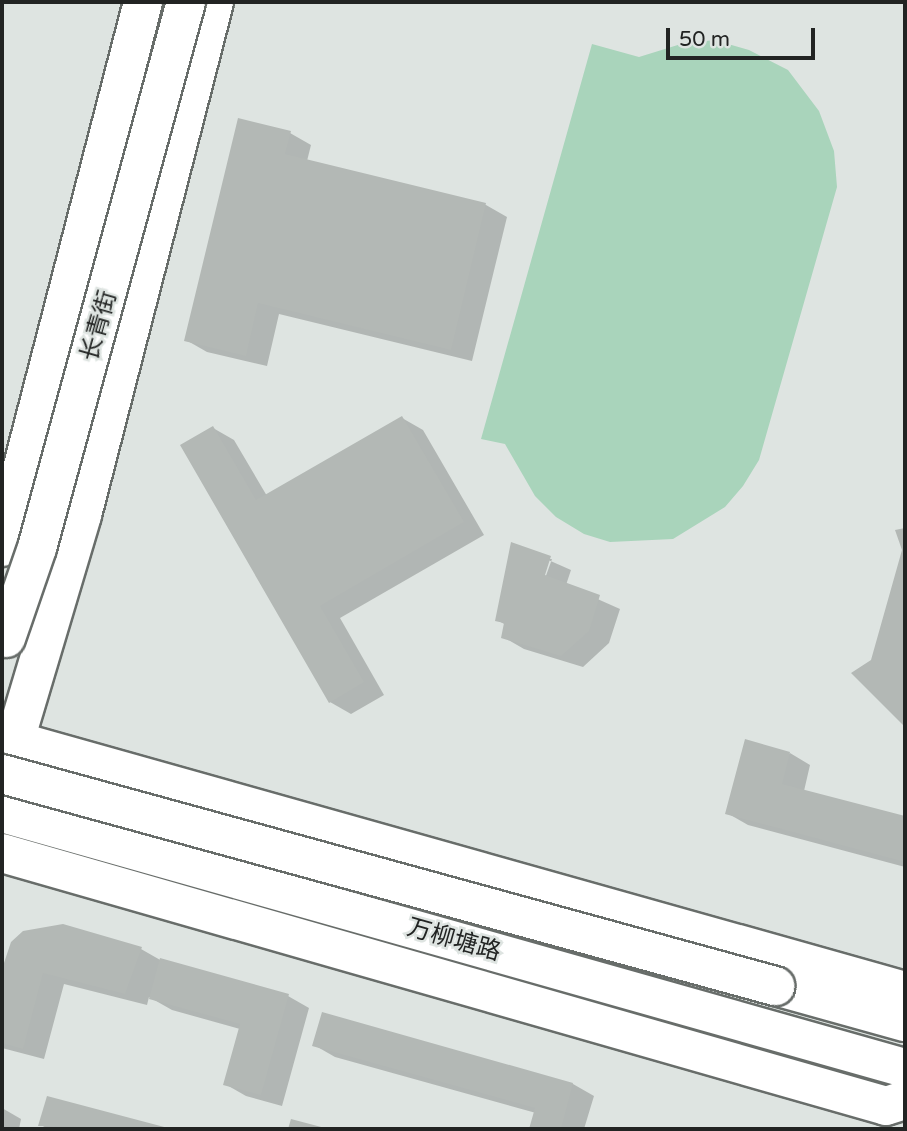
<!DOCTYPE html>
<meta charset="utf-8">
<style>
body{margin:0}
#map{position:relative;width:907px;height:1131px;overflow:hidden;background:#dee4e1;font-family:"Varela Round","Noto Sans SC",sans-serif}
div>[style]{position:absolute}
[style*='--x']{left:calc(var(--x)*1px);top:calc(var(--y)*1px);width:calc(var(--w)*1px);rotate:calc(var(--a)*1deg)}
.green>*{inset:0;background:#a9d4bb}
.shadow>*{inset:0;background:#0003}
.building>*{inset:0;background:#b3b8b5}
.roads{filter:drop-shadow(2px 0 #686d6a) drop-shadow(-2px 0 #686d6a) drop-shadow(0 2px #686d6a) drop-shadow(0 -2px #686d6a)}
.highway>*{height:38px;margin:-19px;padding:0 19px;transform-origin:19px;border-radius:19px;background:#fff}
.bridges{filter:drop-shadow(2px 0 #686d6a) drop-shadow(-2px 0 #686d6a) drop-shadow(0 2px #686d6a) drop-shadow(0 -2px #686d6a)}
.highway-bridge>*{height:38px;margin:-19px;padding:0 19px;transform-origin:19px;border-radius:19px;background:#fff}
span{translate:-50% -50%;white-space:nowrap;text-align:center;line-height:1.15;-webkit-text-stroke:5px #dee4e1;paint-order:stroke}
.street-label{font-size:24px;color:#222423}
.frame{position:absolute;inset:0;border:4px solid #222423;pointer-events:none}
.scale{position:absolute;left:666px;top:28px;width:149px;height:32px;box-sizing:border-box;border:4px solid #222423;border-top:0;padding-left:9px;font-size:21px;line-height:24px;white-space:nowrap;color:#222423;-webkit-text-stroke:5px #dee4e1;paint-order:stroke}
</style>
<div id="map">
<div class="green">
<div style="clip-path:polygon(714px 40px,749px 50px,788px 70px,819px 111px,834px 151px,837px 187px,759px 460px,743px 486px,725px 507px,673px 539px,610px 542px,584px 534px,556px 517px,535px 496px,505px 444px,481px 439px,592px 44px,639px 57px,681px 44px)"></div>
</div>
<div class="shadow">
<div style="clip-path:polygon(290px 133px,311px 145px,307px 161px,486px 205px,507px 217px,472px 361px,279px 314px,267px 366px,207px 352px,186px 340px)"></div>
<div style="clip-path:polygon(402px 418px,423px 430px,484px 535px,340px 618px,384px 695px,351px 714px,330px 702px,213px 428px,234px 440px,267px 496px)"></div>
<div style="clip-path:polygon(905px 530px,905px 726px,872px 661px,904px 550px,898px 532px)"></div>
<div style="clip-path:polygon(evenodd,512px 544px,571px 570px,566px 585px,620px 609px,609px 643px,583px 667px,524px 649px,503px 637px,506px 625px,497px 620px,512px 544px,548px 559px,552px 559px,543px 584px,540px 583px,548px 559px)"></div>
<div style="clip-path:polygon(790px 753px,810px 765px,804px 791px,905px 818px,905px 867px,748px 825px,727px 813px)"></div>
<div style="clip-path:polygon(12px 943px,141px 949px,162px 961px,288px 996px,309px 1008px,282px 1106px,246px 1096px,225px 1084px,240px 1029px,172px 1010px,149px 997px,147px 1005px,64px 984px,44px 1059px,2px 1048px,2px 974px)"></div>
<div style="clip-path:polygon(314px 1045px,573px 1084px,594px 1096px,584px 1129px,531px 1129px,536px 1113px,335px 1057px)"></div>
<div style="clip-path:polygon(48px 1098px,164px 1129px,48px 1129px,41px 1125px)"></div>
<div style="clip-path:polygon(2px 1108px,21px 1119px,19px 1129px,2px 1129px)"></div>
</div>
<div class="building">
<div style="clip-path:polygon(238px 118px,291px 131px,285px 154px,486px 203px,451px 350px,258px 303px,246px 356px,184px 341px)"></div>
<div style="clip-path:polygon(402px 416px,464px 522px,320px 606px,364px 682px,329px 703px,180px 445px,213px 426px,256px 500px)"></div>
<div style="clip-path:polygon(905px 528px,905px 727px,851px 673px,871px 660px,902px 550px,895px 530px)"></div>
<div style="clip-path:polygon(511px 542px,551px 556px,545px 575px,600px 595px,589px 631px,561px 656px,501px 638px,504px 623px,495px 621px)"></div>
<div style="clip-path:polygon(745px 739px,790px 752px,782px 784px,905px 816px,905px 862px,725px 814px)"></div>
<div style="clip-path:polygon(63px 924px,142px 947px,125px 994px,43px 973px,23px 1049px,2px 1043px,2px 969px,11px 942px,23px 931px)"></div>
<div style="clip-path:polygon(160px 958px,289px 994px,261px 1095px,223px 1085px,240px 1024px,149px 999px)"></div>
<div style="clip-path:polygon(322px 1012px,573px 1083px,561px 1129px,529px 1129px,535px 1108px,312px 1046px)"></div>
<div style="clip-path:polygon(47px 1096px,168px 1128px,168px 1129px,38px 1126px)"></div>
<div style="clip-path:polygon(291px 1119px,325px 1128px,325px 1129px,288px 1129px)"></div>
</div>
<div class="roads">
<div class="highway">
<div style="--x:2;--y:547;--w:563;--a:-75.49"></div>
<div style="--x:2;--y:737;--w:938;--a:15.71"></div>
<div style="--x:15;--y:740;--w:235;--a:-73.4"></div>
<div style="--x:82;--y:515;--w:530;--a:-75.57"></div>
<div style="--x:2;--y:813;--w:938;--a:15.77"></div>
<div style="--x:2;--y:853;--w:919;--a:15.97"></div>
<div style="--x:886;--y:1106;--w:20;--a:-18"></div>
<div style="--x:775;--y:986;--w:135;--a:15.5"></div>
</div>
</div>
<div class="bridges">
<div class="highway-bridge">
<div style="--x:6;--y:638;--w:95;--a:-71"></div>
<div style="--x:37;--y:548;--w:566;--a:-74.74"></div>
<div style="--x:2;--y:774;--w:802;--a:15.34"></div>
</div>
</div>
<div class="street-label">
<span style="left:99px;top:326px;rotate:-74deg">长青街</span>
<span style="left:454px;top:940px;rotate:16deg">万柳塘路</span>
</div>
<div class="frame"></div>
<div class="scale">50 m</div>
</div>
